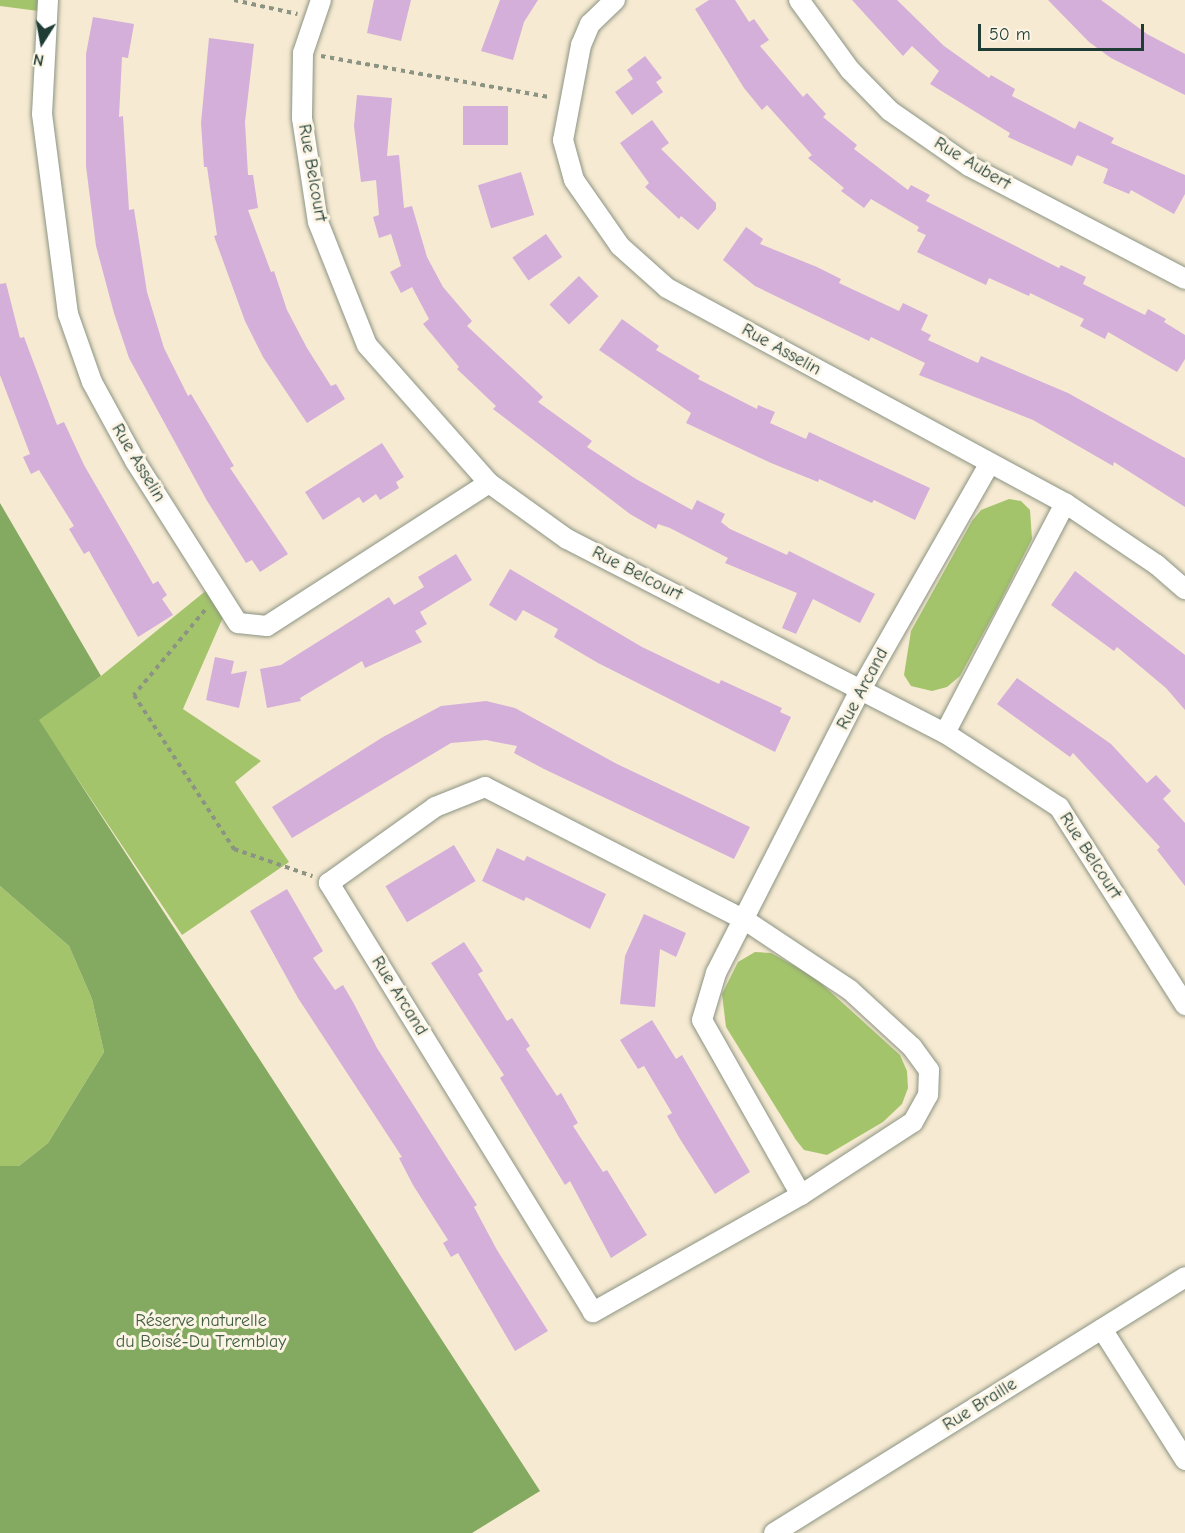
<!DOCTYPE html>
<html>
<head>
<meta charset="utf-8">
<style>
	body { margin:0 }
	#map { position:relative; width:1185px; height:1533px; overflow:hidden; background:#f7ead2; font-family:"Comic Neue",sans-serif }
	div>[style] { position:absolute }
	.green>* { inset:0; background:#a4c46c }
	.forest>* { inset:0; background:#83aa60 }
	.building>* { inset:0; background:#d3afda; transform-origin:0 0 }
	.path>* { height:4px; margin-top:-2px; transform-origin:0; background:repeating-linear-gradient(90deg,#8b9483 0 4.5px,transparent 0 9px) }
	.roads { filter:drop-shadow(0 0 2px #8b9483) drop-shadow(0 0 2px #8b9483) }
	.street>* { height:20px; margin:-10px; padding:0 10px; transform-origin:10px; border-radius:10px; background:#fff }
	span { translate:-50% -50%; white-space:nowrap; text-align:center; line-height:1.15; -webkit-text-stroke:6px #fcf5e5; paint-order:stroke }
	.street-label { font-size:18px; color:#1f3d34 }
	.park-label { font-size:18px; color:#405f42 }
	.north { position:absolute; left:12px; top:12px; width:60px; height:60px; -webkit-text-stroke:4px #fcf5e5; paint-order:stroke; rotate:191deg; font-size:16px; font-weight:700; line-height:24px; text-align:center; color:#1f3d34 }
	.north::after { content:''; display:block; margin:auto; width:21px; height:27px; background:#1f3d34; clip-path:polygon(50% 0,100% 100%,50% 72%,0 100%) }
	.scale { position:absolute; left:978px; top:24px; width:166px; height:27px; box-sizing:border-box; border:3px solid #1f3d34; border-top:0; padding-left:8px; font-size:18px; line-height:21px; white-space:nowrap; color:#1f3d34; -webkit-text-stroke:4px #fcf5e5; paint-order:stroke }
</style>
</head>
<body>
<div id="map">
	<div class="green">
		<div style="clip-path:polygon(0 0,48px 0,46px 12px,0 6px)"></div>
		<div style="clip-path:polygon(1009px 499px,1021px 501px,1030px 510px,1032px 539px,997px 608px,960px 676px,947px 687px,932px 691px,911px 686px,904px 675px,911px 631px,972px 521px,981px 510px)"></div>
		<div style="clip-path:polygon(208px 589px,224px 615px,183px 709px,261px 761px,235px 782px,289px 862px,182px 935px,38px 720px,101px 676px)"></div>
		<div style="clip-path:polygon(0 886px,69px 946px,92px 999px,104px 1052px,48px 1143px,19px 1166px,0 1166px)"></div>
		<div style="clip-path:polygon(755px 952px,771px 953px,813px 976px,900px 1055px,907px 1071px,908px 1088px,902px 1104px,883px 1122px,827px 1155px,804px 1150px,796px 1140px,726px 1027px,722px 994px,738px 962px)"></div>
	</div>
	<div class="forest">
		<div style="clip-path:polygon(0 503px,101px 676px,39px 720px,540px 1491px,472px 1533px,0 1533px,0 1166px,19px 1166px,48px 1143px,104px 1052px,92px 999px,69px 946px,0 886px)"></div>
	</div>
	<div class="building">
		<div style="clip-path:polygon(374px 0,411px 0,401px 41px,367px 33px)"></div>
		<div style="clip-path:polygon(500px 0,538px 0,524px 22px,513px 60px,481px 51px)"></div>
		<div style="clip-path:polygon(709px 0,735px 0,749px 22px,754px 19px,769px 40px,760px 46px,803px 97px,807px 93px,826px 114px,823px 117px,857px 145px,854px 149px,908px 190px,911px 185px,930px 195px,926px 201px,1059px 268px,1061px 265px,1086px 277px,1083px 284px,1145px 315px,1148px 309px,1166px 319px,1164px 322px,1185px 335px,1185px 359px,1177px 372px,1108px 332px,1105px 339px,1080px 326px,1084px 319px,1030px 293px,1029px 296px,989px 278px,986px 285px,917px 252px,926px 235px,917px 231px,919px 227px,871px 199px,864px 208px,841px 191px,844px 188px,808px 158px,812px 155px,767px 105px,762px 110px,744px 88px,695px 9px)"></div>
		<div style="clip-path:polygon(852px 0,897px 0,944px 46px,989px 78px,991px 75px,1015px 89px,1012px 96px,1075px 129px,1079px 121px,1114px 138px,1111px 143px,1185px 175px,1185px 194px,1174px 214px,1131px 190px,1129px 194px,1103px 183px,1108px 169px,1077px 155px,1072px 166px,1008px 137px,1010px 133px,930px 84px,939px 71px,912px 46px,903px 56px)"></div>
		<div style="clip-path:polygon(1048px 0,1101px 0,1147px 34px,1185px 54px,1185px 95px,1111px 58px,1089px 42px)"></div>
		<div style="clip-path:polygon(93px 17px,134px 24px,128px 58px,122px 57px,119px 117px,123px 116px,129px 210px,134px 209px,147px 292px,164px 348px,188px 396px,191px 394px,234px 466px,230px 468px,288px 554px,260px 572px,252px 560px,246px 563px,206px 499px,129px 358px,114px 313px,96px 246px,86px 166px,86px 54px)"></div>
		<div style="clip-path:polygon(209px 38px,254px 44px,245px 122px,248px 175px,253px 175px,258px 208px,248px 210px,271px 272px,274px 271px,287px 310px,307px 348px,331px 386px,336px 384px,345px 399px,307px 423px,263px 357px,245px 321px,214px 236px,217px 235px,207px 167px,204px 167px,201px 123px)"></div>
		<div style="clip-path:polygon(645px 56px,662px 78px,656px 82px,663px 92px,632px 115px,615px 92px,633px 79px,627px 70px)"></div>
		<div style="clip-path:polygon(357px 95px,392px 98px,387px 156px,399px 155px,404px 208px,412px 206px,427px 257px,443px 287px,472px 321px,467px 326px,543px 397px,538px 402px,592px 441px,587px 447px,636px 479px,692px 510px,697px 500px,725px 514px,721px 522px,730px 529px,787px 555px,789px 551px,875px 594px,860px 623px,813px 599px,796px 634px,782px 628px,797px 593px,725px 563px,728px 558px,670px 528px,658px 524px,656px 529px,630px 514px,493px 409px,496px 406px,457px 369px,459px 367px,423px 324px,429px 319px,412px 287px,401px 293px,390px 272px,401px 266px,391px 234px,379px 238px,373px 217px,379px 215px,376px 180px,361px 182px,354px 126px)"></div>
		<div style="left:463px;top:106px;width:45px;height:39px"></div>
		<div style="clip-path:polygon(652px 120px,669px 143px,661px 149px,716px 203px,716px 209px,698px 230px,681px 216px,679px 219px,645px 187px,649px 183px,620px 143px)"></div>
		<div style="left:521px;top:172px;width:45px;height:45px;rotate:73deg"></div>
		<div style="clip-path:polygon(746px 227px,763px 239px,760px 244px,817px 267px,841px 279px,839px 283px,899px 311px,903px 303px,928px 315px,921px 330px,931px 335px,928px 340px,978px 363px,981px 356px,1068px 393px,1185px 458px,1185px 507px,1114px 462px,1113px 466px,1033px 420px,919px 375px,925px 363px,871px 337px,869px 341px,755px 286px,723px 260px)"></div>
		<div style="left:546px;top:234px;width:28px;height:41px;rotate:55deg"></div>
		<div style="left:579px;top:276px;width:28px;height:41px;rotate:46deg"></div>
		<div style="clip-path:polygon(6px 283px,20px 338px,24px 337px,57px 425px,64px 422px,84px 465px,153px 584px,158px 581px,167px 595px,162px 599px,173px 615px,138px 637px,89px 551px,84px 554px,69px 529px,74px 526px,39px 470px,31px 474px,23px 457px,30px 454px,0 375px,0 284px)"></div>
		<div style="clip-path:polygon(622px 319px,659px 346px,656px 350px,700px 376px,698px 379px,757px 409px,758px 405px,775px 412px,770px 423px,806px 439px,809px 432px,930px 488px,915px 520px,874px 500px,872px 503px,819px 479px,818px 482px,771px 463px,686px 423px,691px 413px,599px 350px)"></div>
		<div style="clip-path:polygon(382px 443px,404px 477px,396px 482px,399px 488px,380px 500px,376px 494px,363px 503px,359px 497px,323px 520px,305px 492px)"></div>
		<div style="clip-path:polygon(456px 554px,472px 580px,420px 612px,427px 624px,415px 631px,422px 642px,365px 668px,362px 661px,300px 698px,301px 701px,267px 708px,260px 669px,281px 665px,389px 597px,394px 605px,424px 587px,418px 577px)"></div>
		<div style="clip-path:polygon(510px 569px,642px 647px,719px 684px,721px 680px,782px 708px,780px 712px,791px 717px,775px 752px,598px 663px,554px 637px,558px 629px,523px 610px,516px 621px,489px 605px)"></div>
		<div style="clip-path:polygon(1075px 571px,1185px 655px,1185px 710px,1166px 688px,1117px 647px,1114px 651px,1051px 605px)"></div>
		<div style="clip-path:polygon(215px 657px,234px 661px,231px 674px,247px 671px,239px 708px,206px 700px)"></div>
		<div style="clip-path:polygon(1017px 678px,1111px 744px,1147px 783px,1156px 775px,1171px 791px,1163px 799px,1185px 823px,1185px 886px,1157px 850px,1160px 847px,1073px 753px,1070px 757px,997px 704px)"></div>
		<div style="clip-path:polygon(486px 701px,515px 708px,617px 764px,750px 827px,734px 859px,544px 769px,514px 753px,517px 746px,486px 740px,451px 743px,292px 838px,272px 807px,383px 737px,441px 706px)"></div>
		<div style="left:454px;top:845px;width:42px;height:80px;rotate:59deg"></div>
		<div style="clip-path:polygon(497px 848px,524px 861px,527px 856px,606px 894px,590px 929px,526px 897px,524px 901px,482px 881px)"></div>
		<div style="clip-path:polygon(287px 889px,323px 951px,313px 958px,335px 990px,343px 985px,353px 1002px,377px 1048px,477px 1205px,474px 1207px,497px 1250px,548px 1331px,515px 1351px,458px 1253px,451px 1257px,443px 1243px,448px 1240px,413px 1185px,399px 1158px,402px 1157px,298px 998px,250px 911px)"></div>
		<div style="clip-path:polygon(644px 914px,686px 933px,676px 957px,660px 949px,655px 1007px,620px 1004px,625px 956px)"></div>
		<div style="clip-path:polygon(464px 942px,483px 971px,478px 974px,507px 1021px,512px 1018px,530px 1046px,526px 1049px,557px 1096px,561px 1093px,578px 1123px,573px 1126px,603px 1172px,607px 1170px,647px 1235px,611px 1258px,570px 1181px,565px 1185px,500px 1078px,504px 1075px,431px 963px)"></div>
		<div style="clip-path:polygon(652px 1020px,676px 1059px,682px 1055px,750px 1172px,715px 1194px,680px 1139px,667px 1116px,672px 1113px,644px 1066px,638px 1069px,620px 1040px)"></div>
	</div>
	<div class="path">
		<div style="left:234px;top:0;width:65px;rotate:12.5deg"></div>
		<div style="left:321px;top:56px;width:233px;rotate:10.2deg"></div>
		<div style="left:205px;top:610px;width:111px;rotate:129.9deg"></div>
		<div style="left:134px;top:695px;width:184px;rotate:57deg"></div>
		<div style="left:234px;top:849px;width:83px;rotate:19.1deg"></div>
	</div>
	<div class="roads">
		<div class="street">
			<div style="left:48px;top:0;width:114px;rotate:93deg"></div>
			<div style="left:42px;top:114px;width:202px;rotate:82.6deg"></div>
			<div style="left:68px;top:314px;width:72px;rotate:70.6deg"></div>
			<div style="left:92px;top:382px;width:90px;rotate:61.4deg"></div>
			<div style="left:135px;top:461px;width:192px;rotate:57.6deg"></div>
			<div style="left:238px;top:623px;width:29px;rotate:6deg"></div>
			<div style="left:267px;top:626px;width:264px;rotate:-32.8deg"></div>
			<div style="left:321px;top:0;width:56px;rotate:108.8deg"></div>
			<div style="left:303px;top:53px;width:65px;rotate:90.9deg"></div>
			<div style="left:302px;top:118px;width:105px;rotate:81.3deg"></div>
			<div style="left:318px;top:222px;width:132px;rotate:68.3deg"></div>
			<div style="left:367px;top:345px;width:184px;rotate:48.5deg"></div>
			<div style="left:489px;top:483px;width:96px;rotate:35.7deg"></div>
			<div style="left:567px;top:539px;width:425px;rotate:27.2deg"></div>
			<div style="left:945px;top:733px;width:136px;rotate:33deg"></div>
			<div style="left:1059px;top:807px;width:235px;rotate:57.5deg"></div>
			<div style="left:615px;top:0;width:35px;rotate:136deg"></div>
			<div style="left:590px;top:24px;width:23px;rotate:113deg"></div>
			<div style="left:581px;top:45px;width:97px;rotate:100.7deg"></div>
			<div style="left:563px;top:140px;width:41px;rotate:74.6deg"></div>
			<div style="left:574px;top:180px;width:80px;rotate:55.1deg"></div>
			<div style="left:620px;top:246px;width:63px;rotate:41.8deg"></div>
			<div style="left:667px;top:288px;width:452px;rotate:28.4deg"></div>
			<div style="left:1065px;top:503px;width:111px;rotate:34deg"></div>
			<div style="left:1157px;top:565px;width:37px;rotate:41deg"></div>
			<div style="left:799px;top:0;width:87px;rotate:53.9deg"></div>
			<div style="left:850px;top:70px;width:57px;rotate:45.7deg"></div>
			<div style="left:890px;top:111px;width:96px;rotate:34.8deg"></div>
			<div style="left:969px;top:166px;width:244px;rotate:27.6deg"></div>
			<div style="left:945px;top:733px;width:259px;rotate:-62.4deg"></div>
			<div style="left:485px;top:787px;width:292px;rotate:27.1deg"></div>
			<div style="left:745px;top:920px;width:126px;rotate:33.7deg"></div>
			<div style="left:850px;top:990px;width:84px;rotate:42.6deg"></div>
			<div style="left:912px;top:1047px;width:29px;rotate:54deg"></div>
			<div style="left:929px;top:1070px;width:25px;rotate:92deg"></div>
			<div style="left:928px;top:1095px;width:31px;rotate:119deg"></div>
			<div style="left:913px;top:1122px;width:134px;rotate:146.9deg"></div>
			<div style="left:801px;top:1195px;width:239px;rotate:150.6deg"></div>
			<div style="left:593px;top:1312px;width:504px;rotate:-121.61deg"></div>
			<div style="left:329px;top:883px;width:130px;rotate:-35.6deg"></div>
			<div style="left:435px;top:807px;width:54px;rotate:-21.8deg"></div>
			<div style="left:801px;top:1195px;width:201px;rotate:-119.5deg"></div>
			<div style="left:702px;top:1020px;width:49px;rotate:-73.4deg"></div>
			<div style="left:716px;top:973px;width:319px;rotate:-63deg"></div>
			<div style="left:861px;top:689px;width:260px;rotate:-60.3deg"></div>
			<div style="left:1102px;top:1329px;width:155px;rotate:57.6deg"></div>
			<div style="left:774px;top:1533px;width:484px;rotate:-31.9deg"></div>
		</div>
	</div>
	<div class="street-label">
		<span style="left:972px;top:164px;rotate:31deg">Rue Aubert</span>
		<span style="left:312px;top:173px;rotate:80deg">Rue Belcourt</span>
		<span style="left:781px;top:350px;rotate:29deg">Rue Asselin</span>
		<span style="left:138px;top:463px;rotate:59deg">Rue Asselin</span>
		<span style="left:637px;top:574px;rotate:27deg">Rue Belcourt</span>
		<span style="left:863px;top:689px;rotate:-62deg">Rue Arcand</span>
		<span style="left:1090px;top:856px;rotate:57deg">Rue Belcourt</span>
		<span style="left:399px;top:996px;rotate:58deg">Rue Arcand</span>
		<span style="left:980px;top:1405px;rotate:-32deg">Rue Braille</span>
	</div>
	<div class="park-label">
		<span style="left:201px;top:1332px">Réserve naturelle<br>du Boisé-Du Tremblay</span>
	</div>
	<div class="north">N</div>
	<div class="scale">50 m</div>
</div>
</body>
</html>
